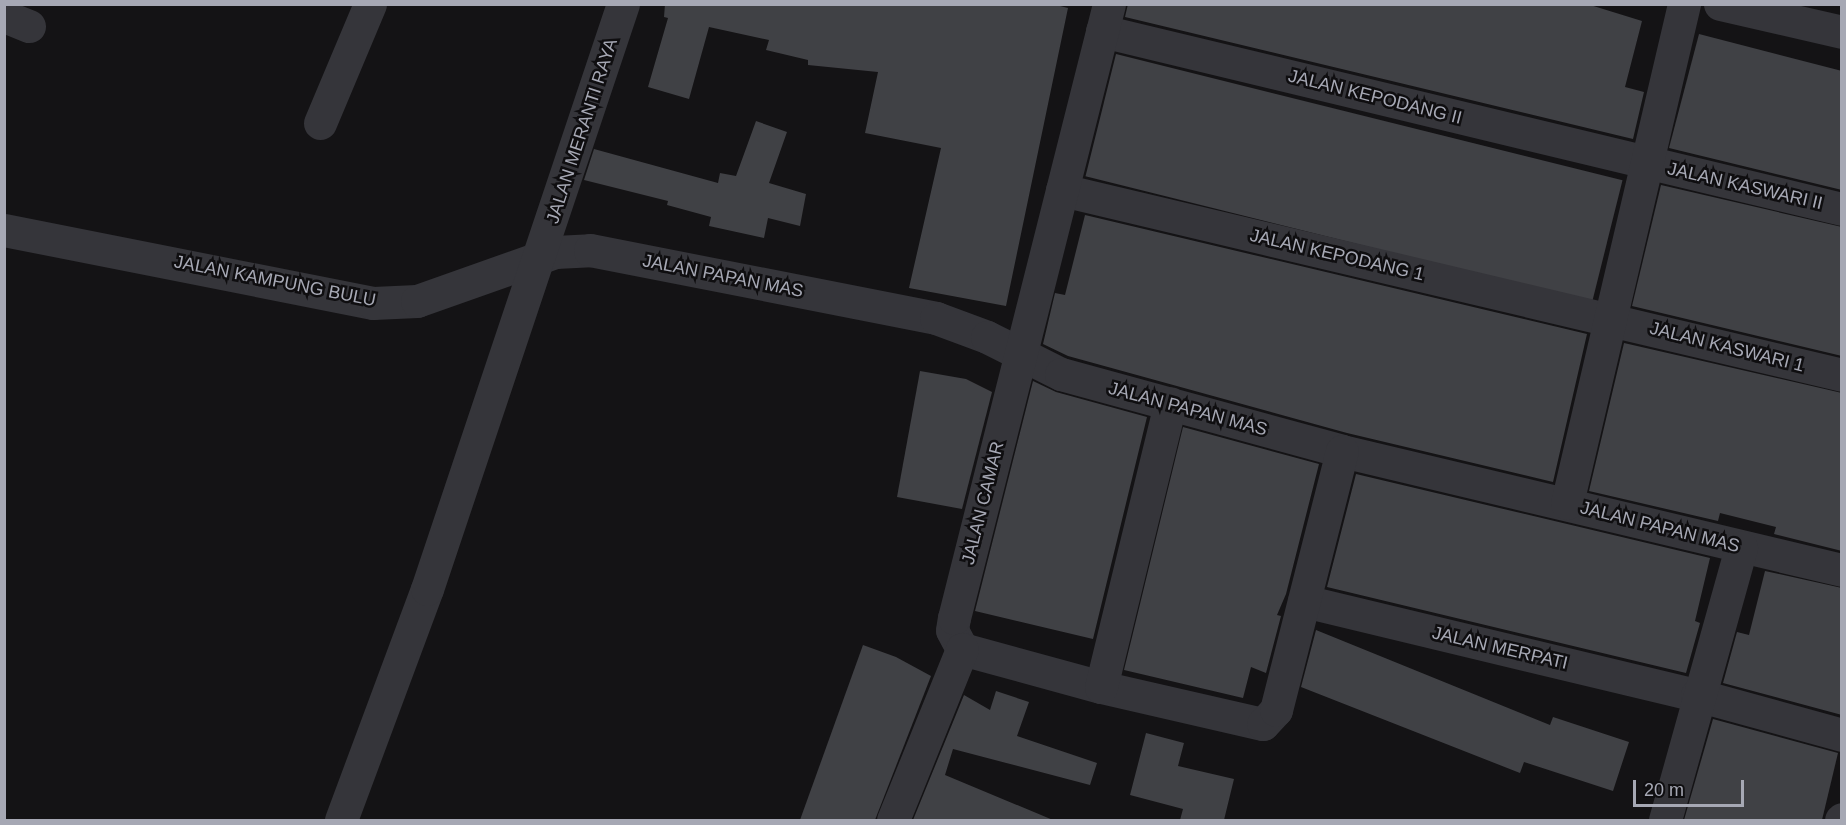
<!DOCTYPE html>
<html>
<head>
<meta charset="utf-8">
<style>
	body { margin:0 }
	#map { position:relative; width:1846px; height:825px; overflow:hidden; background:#141315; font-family:Arial,sans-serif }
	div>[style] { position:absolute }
	.building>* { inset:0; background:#404145; transform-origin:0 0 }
	.minor>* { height:33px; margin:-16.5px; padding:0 16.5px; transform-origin:16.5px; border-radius:16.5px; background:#35353a }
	span { translate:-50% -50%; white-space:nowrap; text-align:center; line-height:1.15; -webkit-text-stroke:5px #0f0e10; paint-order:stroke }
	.street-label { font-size:18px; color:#a6a8b4 }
	.frame { position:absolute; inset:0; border:6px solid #a6a8b4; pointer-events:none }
	.scale { position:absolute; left:1633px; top:780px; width:111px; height:27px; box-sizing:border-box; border:3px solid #a6a8b4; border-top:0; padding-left:8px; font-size:18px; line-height:21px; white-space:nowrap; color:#a6a8b4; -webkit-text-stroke:4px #0f0e10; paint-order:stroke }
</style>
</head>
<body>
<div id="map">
	<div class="building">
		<div style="clip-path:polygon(665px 4px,1052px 4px,1068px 8px,1006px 306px,909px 288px,941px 148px,865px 133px,878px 72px,808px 65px,808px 60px,766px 50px,769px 40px,709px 27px,689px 99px,648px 87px,668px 18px,664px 17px)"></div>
		<div style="clip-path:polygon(1128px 4px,1587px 4px,1642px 21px,1625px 87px,1644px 92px,1633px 139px,1125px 17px)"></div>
		<div style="clip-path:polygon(1699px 34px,1842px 71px,1842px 190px,1669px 148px)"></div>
		<div style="left:1116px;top:54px;width:522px;height:126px;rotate:14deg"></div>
		<div style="clip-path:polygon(756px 121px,787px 132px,769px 183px,806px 194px,800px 226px,768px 218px,764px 238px,709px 226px,711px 217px,667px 205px,668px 201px,584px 180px,594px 149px,718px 183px,720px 173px,736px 176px)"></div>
		<div style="clip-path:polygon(1661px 185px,1842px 227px,1842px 356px,1632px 306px)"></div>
		<div style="clip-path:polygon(1085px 215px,1587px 334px,1553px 482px,1347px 433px,1068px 356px,1043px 344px,1055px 293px,1065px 295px)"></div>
		<div style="clip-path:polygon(1624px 343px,1842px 393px,1842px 551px,1774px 534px,1776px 527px,1720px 513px,1718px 521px,1589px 491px)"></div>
		<div style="clip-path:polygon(920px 371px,966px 379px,992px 392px,962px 509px,897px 497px)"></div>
		<div style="clip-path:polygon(1033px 381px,1056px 392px,1147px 417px,1093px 639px,975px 611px)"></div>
		<div style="clip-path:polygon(1183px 427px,1319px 464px,1286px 594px,1277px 615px,1281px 616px,1266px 673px,1251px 667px,1243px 698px,1124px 670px)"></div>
		<div style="clip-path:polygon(1356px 474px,1710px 558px,1695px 621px,1700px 623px,1686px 673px,1327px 587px)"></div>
		<div style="clip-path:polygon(1765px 571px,1842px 588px,1842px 715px,1723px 683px,1737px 632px,1749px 635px)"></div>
		<div style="clip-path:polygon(1316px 630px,1550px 725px,1553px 717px,1629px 742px,1613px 791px,1524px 762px,1520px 773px,1301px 687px)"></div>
		<div style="clip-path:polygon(863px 645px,896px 657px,931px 676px,875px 820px,800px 820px)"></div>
		<div style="clip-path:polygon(996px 691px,1029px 702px,1017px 736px,1097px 763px,1090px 785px,953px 749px,945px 775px,1053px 820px,913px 820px,964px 695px,990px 710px)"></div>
		<div style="clip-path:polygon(1713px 719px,1838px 753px,1822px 820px,1684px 820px)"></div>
		<div style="clip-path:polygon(1146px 733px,1184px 743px,1178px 766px,1234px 779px,1224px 820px,1180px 820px,1183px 809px,1130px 795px)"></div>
	</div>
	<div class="minor">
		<div style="left:1720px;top:4px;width:125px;rotate:12.9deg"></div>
		<div style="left:4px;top:16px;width:27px;rotate:22deg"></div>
		<div style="left:1102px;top:31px;width:761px;rotate:13.53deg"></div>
		<div style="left:320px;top:123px;width:129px;rotate:-67.2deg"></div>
		<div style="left:1062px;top:190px;width:802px;rotate:13.34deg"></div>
		<div style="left:4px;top:230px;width:376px;rotate:11.2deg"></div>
		<div style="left:373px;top:303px;width:44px;rotate:-2.6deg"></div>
		<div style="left:417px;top:301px;width:146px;rotate:-19.5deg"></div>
		<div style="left:555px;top:252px;width:35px;rotate:-3deg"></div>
		<div style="left:590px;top:250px;width:353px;rotate:11.1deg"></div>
		<div style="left:936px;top:318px;width:54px;rotate:20.4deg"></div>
		<div style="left:987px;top:337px;width:83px;rotate:26.6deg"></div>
		<div style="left:1061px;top:374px;width:291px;rotate:15.3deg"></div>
		<div style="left:1342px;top:451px;width:514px;rotate:13.39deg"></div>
		<div style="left:1567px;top:503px;width:513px;rotate:-76.8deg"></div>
		<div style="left:1304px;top:601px;width:404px;rotate:13.5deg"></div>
		<div style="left:1697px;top:695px;width:150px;rotate:15.4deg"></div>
		<div style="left:962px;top:649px;width:21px;rotate:-118deg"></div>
		<div style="left:952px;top:630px;width:12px;rotate:-81deg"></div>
		<div style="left:954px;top:618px;width:633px;rotate:-75.83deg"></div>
		<div style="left:962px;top:649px;width:144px;rotate:15.3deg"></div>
		<div style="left:1101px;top:687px;width:166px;rotate:12.9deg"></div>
		<div style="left:1263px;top:724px;width:19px;rotate:-47deg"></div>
		<div style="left:1276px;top:710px;width:267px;rotate:-75.7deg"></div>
		<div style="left:1101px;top:687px;width:292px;rotate:-76.3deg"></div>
		<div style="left:341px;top:820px;width:246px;rotate:-69.6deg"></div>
		<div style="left:427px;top:589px;width:617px;rotate:-71.48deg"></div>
		<div style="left:893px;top:820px;width:184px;rotate:-68deg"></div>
		<div style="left:1665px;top:820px;width:283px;rotate:-74.4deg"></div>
		<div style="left:1841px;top:820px;width:1px;rotate:-45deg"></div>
	</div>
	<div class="street-label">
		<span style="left:1375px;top:97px;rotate:14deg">JALAN KEPODANG II</span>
		<span style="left:582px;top:131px;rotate:-72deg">JALAN MERANTI RAYA</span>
		<span style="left:1745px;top:186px;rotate:13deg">JALAN KASWARI II</span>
		<span style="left:1337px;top:255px;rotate:13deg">JALAN KEPODANG 1</span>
		<span style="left:723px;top:276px;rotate:11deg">JALAN PAPAN MAS</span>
		<span style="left:275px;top:281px;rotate:11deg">JALAN KAMPUNG BULU</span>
		<span style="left:1727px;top:347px;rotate:14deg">JALAN KASWARI 1</span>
		<span style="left:1188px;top:409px;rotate:15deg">JALAN PAPAN MAS</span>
		<span style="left:983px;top:503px;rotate:-76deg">JALAN CAMAR</span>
		<span style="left:1660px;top:527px;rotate:14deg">JALAN PAPAN MAS</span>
		<span style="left:1500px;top:648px;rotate:13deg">JALAN MERPATI</span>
	</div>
	<div class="frame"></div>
	<div class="scale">20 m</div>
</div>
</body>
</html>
